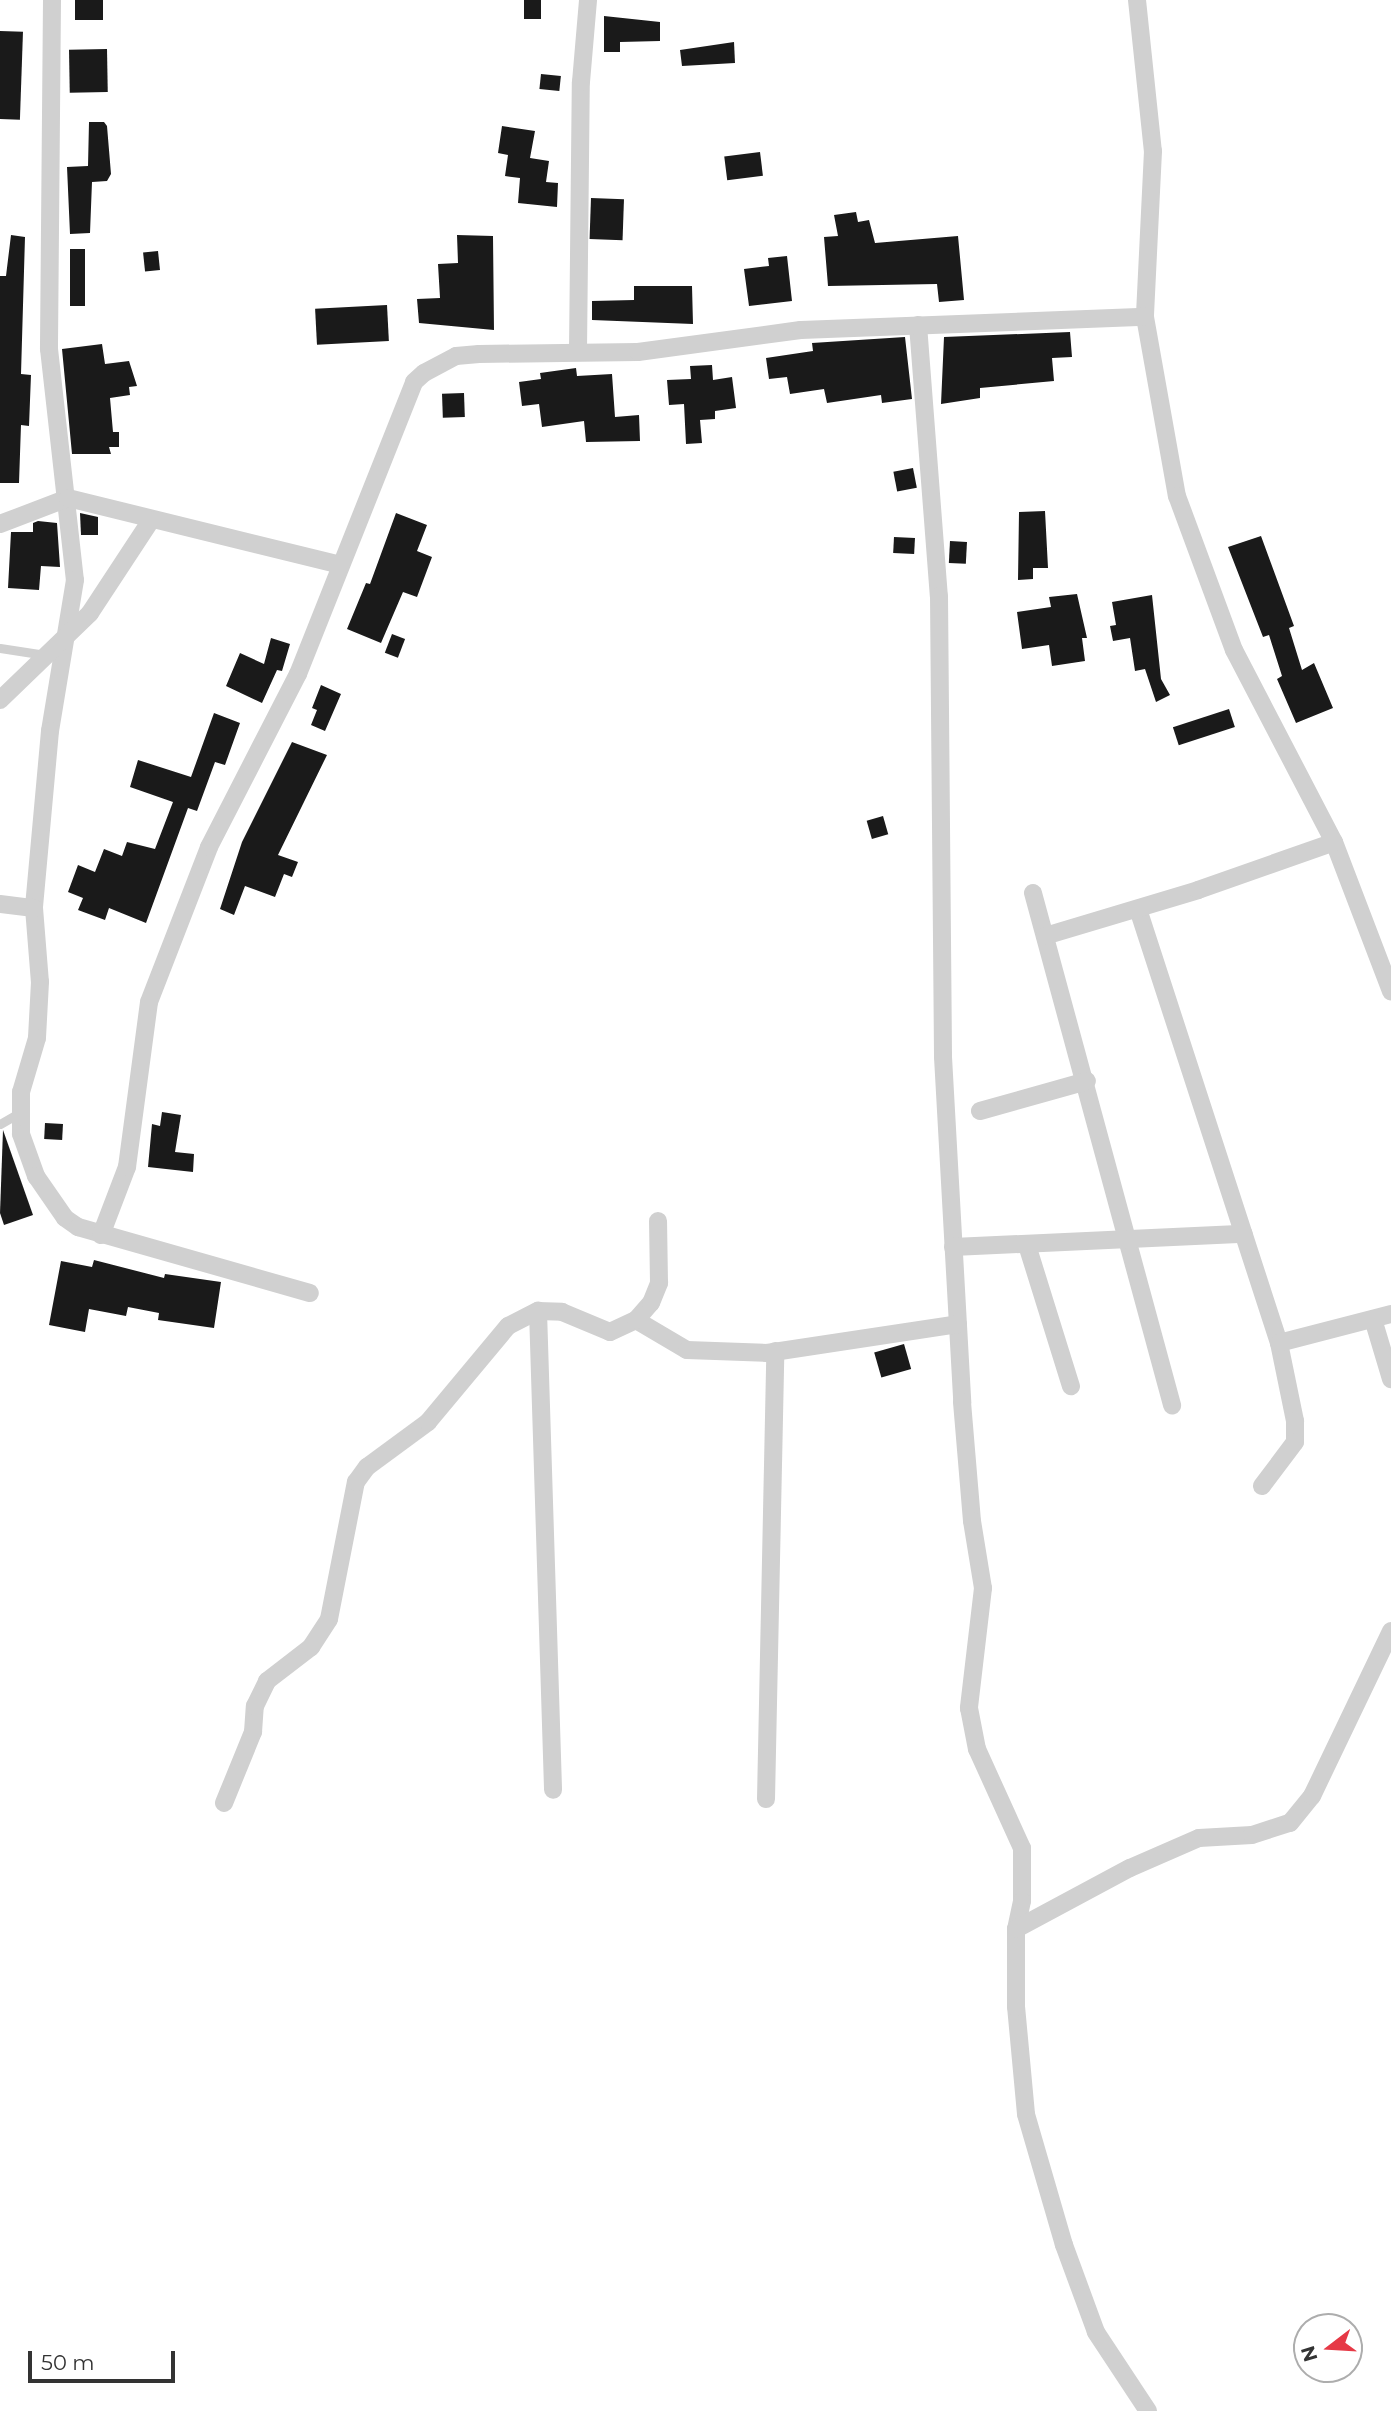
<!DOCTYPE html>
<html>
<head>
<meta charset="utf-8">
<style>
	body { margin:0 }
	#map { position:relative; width:1391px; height:2411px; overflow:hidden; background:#fff; font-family:Montserrat,sans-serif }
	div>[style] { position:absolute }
	.building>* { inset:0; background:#1a1a1a; transform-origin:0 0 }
	.service>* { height:9px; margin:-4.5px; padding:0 4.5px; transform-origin:4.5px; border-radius:4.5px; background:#d0d0d0 }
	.minor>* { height:18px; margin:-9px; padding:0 9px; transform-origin:9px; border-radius:9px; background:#d0d0d0 }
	span { translate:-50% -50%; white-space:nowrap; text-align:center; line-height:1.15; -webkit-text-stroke:7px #fff; paint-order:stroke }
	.north { position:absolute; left:1293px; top:2313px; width:70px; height:70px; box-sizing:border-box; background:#fff; border:2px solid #adadad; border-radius:50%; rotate:253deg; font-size:19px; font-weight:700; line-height:28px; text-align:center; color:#333 }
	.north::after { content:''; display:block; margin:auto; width:24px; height:32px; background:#e63946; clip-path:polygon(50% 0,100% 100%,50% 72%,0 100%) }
	.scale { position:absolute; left:28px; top:2351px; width:147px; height:32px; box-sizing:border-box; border:4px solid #333; border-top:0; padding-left:9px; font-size:21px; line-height:24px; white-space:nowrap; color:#333; -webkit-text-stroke:5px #fff; paint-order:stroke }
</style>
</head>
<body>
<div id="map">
	<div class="building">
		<div style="left:75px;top:0;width:28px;height:20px"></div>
		<div style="left:524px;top:0;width:17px;height:19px"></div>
		<div style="clip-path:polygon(604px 16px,660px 22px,660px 41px,620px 42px,620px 52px,604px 52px)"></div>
		<div style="left:0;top:31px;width:23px;height:88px;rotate:2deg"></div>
		<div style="clip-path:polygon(734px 42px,735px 63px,682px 66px,680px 50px)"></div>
		<div style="left:107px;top:49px;width:43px;height:38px;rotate:89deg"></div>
		<div style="left:541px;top:74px;width:20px;height:15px;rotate:6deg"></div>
		<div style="clip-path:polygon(89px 122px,104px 122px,107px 126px,111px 174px,107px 181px,92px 182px,90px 233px,70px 234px,67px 167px,88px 166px)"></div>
		<div style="clip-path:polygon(502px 126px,535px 131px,530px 158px,549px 161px,546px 182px,558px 183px,557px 207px,518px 203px,520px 178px,505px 176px,508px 155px,498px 153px)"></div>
		<div style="left:760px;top:152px;width:24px;height:36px;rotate:83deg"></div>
		<div style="left:591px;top:198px;width:33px;height:41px;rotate:2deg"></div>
		<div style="clip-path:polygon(856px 212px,858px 222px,869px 220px,875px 243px,958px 236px,964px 300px,939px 302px,937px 284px,828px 286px,824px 237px,838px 236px,834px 215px)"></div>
		<div style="clip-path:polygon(11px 235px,25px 237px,21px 374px,31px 375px,29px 426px,21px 425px,19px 483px,0 483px,0 276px,6px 276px)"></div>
		<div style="clip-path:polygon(457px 235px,493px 236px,494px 330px,419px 323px,417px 299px,440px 298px,438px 264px,458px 263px)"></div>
		<div style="left:70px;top:249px;width:15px;height:57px"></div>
		<div style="left:158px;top:251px;width:19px;height:15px;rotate:84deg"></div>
		<div style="clip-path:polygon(787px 256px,792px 301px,749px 306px,744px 269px,769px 266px,768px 258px)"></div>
		<div style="clip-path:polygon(634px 286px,692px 286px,693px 324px,592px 320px,592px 301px,634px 300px)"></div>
		<div style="left:387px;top:305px;width:36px;height:72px;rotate:87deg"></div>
		<div style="clip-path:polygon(1070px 332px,1072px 357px,1052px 358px,1054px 381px,980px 388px,980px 398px,941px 404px,944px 337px)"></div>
		<div style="clip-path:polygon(905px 337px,912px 399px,882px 403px,881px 395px,827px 403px,824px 389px,790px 394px,787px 377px,769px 379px,766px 358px,813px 351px,812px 343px)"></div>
		<div style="clip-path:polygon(102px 344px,105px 364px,129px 361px,137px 386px,129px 387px,130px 395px,110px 398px,113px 432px,119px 432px,119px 447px,109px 447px,111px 454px,72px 454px,62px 349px)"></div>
		<div style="clip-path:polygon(712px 365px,713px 380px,732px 377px,736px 408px,715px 411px,715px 419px,700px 420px,702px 443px,686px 444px,684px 404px,669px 405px,667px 380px,691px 379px,690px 366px)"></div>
		<div style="clip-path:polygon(576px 368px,577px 376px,612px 374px,615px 417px,639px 415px,640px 441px,586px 442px,584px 421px,542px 427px,539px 404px,522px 406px,519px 382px,541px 379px,540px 373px)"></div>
		<div style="left:464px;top:393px;width:24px;height:22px;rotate:88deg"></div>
		<div style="left:913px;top:468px;width:20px;height:20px;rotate:79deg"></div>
		<div style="clip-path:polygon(1045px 511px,1048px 568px,1033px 568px,1033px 579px,1018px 580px,1019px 512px)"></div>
		<div style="clip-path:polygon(80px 513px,98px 517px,98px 535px,81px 535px)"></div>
		<div style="clip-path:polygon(396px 513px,427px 525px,417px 551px,432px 557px,417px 597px,403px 592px,381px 643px,347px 629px,366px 583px,370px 584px)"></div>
		<div style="clip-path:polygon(38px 521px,57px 523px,60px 567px,41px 566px,39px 590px,8px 588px,11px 532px,33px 532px,33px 523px)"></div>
		<div style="clip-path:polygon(1261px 536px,1294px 626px,1289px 628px,1302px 670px,1314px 663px,1333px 708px,1296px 723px,1277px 679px,1282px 676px,1269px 635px,1263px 637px,1228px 547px)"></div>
		<div style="left:894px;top:537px;width:21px;height:16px;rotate:3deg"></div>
		<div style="left:950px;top:541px;width:17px;height:22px;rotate:3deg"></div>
		<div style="clip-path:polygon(1077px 594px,1087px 638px,1082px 638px,1085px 661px,1052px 666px,1049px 645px,1022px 649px,1017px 612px,1051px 607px,1049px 597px)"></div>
		<div style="clip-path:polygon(1152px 595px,1161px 679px,1170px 695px,1156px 702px,1145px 669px,1135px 671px,1130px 638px,1113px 641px,1110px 626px,1116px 625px,1112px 602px)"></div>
		<div style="left:392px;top:634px;width:14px;height:20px;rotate:21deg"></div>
		<div style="clip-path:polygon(271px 638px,290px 644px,282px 671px,277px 670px,262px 703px,226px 686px,240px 653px,264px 664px)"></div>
		<div style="clip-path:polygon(321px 685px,341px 694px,325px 731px,311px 725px,317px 710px,312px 708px)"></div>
		<div style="left:1229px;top:709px;width:19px;height:59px;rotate:72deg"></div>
		<div style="clip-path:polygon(214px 713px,240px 723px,225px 765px,215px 762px,197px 811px,188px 808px,146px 923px,109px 908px,105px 920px,78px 910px,83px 898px,68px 892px,78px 865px,95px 872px,104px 849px,122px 856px,127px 842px,155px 849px,173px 802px,130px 787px,138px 760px,191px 777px)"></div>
		<div style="clip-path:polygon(292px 742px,327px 755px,278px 855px,298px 862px,292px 877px,284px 874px,275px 897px,245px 886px,234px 915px,220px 909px,242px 842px)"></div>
		<div style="left:883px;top:816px;width:19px;height:17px;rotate:74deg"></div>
		<div style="clip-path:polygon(162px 1112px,181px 1115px,175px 1152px,194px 1154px,193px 1172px,148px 1167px,152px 1124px,160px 1126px)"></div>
		<div style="left:45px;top:1123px;width:18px;height:16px;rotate:3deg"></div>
		<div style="clip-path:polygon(3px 1130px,33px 1215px,4px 1225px,0 1213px)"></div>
		<div style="clip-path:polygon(94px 1260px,164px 1278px,165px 1274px,221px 1282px,214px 1328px,158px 1320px,159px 1313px,128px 1307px,126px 1316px,89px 1309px,85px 1332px,49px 1325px,61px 1261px,92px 1267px)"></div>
		<div style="left:904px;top:1344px;width:26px;height:31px;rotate:74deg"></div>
	</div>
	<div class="service">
		<div style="left:0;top:648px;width:46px;rotate:8.8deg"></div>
		<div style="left:0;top:1124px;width:22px;rotate:-30deg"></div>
	</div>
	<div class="minor">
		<div style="left:52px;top:0;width:349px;rotate:90.5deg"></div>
		<div style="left:49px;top:349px;width:232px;rotate:83.6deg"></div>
		<div style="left:75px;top:580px;width:153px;rotate:99.4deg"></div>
		<div style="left:50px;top:731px;width:178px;rotate:95.2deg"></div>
		<div style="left:34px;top:908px;width:74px;rotate:85.4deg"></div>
		<div style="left:40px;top:982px;width:56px;rotate:93.1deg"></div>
		<div style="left:37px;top:1038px;width:56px;rotate:106.5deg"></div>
		<div style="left:21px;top:1092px;width:42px;rotate:90deg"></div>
		<div style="left:21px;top:1134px;width:45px;rotate:70.3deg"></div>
		<div style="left:36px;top:1176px;width:51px;rotate:55.4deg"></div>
		<div style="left:65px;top:1218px;width:16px;rotate:35deg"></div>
		<div style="left:78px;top:1227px;width:241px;rotate:15.9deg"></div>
		<div style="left:1137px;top:0;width:152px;rotate:84deg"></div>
		<div style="left:1153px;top:151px;width:166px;rotate:92.8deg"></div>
		<div style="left:1145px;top:317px;width:182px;rotate:79.9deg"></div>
		<div style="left:1177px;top:496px;width:164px;rotate:69.7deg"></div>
		<div style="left:1234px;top:650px;width:216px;rotate:62.5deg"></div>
		<div style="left:1334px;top:842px;width:160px;rotate:69.1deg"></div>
		<div style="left:918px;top:325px;width:272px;rotate:85.6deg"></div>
		<div style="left:939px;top:596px;width:461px;rotate:89.5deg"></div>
		<div style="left:943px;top:1057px;width:346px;rotate:86.8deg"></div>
		<div style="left:962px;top:1402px;width:119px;rotate:85.2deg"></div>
		<div style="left:972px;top:1521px;width:68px;rotate:80.7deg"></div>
		<div style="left:983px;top:1588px;width:121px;rotate:96.7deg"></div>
		<div style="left:969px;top:1708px;width:42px;rotate:79deg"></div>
		<div style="left:977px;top:1749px;width:109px;rotate:65.6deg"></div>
		<div style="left:1022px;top:1848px;width:53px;rotate:90deg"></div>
		<div style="left:1022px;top:1901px;width:29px;rotate:102deg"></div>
		<div style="left:578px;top:351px;width:269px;rotate:-89.4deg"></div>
		<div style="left:581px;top:82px;width:82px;rotate:-85.1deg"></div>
		<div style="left:0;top:524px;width:73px;rotate:-20.9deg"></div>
		<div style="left:68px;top:498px;width:281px;rotate:13.8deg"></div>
		<div style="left:0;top:700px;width:125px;rotate:-44deg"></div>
		<div style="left:90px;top:613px;width:111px;rotate:-56.7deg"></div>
		<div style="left:1033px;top:893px;width:531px;rotate:74.81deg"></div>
		<div style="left:0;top:904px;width:34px;rotate:7deg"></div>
		<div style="left:1138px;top:909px;width:456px;rotate:72deg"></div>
		<div style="left:1279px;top:1343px;width:80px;rotate:78.4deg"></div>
		<div style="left:1295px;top:1421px;width:21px;rotate:90deg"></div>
		<div style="left:1295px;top:1442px;width:55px;rotate:126.9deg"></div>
		<div style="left:1045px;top:936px;width:160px;rotate:-16.7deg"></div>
		<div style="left:1198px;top:890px;width:144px;rotate:-19.4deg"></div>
		<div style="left:980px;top:1111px;width:111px;rotate:-15.7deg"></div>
		<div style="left:101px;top:1235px;width:73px;rotate:-69.1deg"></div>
		<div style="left:127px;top:1167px;width:166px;rotate:-82.4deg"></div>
		<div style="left:149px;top:1002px;width:166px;rotate:-68.8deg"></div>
		<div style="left:209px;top:847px;width:195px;rotate:-62.8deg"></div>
		<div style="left:298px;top:674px;width:314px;rotate:-68.3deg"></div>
		<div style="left:414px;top:382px;width:13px;rotate:-42deg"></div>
		<div style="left:424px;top:373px;width:36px;rotate:-28deg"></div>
		<div style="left:456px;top:356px;width:23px;rotate:-5deg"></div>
		<div style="left:479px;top:354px;width:159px;rotate:-0.7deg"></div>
		<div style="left:638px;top:352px;width:164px;rotate:-7.7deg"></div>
		<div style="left:801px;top:330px;width:344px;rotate:-2.2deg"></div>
		<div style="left:1027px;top:1245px;width:148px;rotate:72.7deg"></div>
		<div style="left:953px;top:1247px;width:291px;rotate:-2.6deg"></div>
		<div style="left:538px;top:1311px;width:479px;rotate:88.2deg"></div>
		<div style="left:1373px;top:1319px;width:63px;rotate:73.3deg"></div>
		<div style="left:636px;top:1320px;width:59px;rotate:30.5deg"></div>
		<div style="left:687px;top:1350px;width:80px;rotate:2.1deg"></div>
		<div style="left:767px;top:1353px;width:193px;rotate:-8.6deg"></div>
		<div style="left:1279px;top:1343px;width:116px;rotate:-14.5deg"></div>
		<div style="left:766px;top:1799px;width:448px;rotate:-88.8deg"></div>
		<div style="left:224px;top:1803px;width:77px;rotate:-67.8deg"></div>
		<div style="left:253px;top:1732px;width:26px;rotate:-86deg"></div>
		<div style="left:255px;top:1706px;width:28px;rotate:-64deg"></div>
		<div style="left:267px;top:1681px;width:56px;rotate:-37.7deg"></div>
		<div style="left:311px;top:1647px;width:33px;rotate:-57deg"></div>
		<div style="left:329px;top:1619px;width:140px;rotate:-78.9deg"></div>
		<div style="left:356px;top:1482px;width:19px;rotate:-54deg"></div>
		<div style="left:367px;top:1467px;width:76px;rotate:-36.4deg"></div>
		<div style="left:428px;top:1422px;width:125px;rotate:-50.2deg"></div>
		<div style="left:508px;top:1326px;width:34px;rotate:-27deg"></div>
		<div style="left:538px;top:1311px;width:24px;rotate:2deg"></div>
		<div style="left:562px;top:1312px;width:52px;rotate:22.6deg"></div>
		<div style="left:610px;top:1332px;width:29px;rotate:-25deg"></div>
		<div style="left:636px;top:1320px;width:23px;rotate:-49deg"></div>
		<div style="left:651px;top:1303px;width:22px;rotate:-68deg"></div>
		<div style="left:659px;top:1283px;width:62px;rotate:-90.9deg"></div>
		<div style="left:1148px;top:2411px;width:95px;rotate:-123.4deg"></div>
		<div style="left:1096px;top:2332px;width:93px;rotate:-110.2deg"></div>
		<div style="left:1064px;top:2245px;width:136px;rotate:-106.2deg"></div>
		<div style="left:1026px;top:2114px;width:107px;rotate:-95.3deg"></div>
		<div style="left:1016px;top:2007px;width:78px;rotate:-90deg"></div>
		<div style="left:1016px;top:1929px;width:129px;rotate:-28.2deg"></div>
		<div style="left:1130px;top:1868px;width:75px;rotate:-23.5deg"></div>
		<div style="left:1199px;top:1838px;width:53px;rotate:-3.2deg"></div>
		<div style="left:1252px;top:1835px;width:40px;rotate:-18deg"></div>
		<div style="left:1290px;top:1823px;width:35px;rotate:-51deg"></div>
		<div style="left:1312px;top:1796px;width:183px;rotate:-64.4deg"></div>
	</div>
	<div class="north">N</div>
	<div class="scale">50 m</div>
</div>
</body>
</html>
